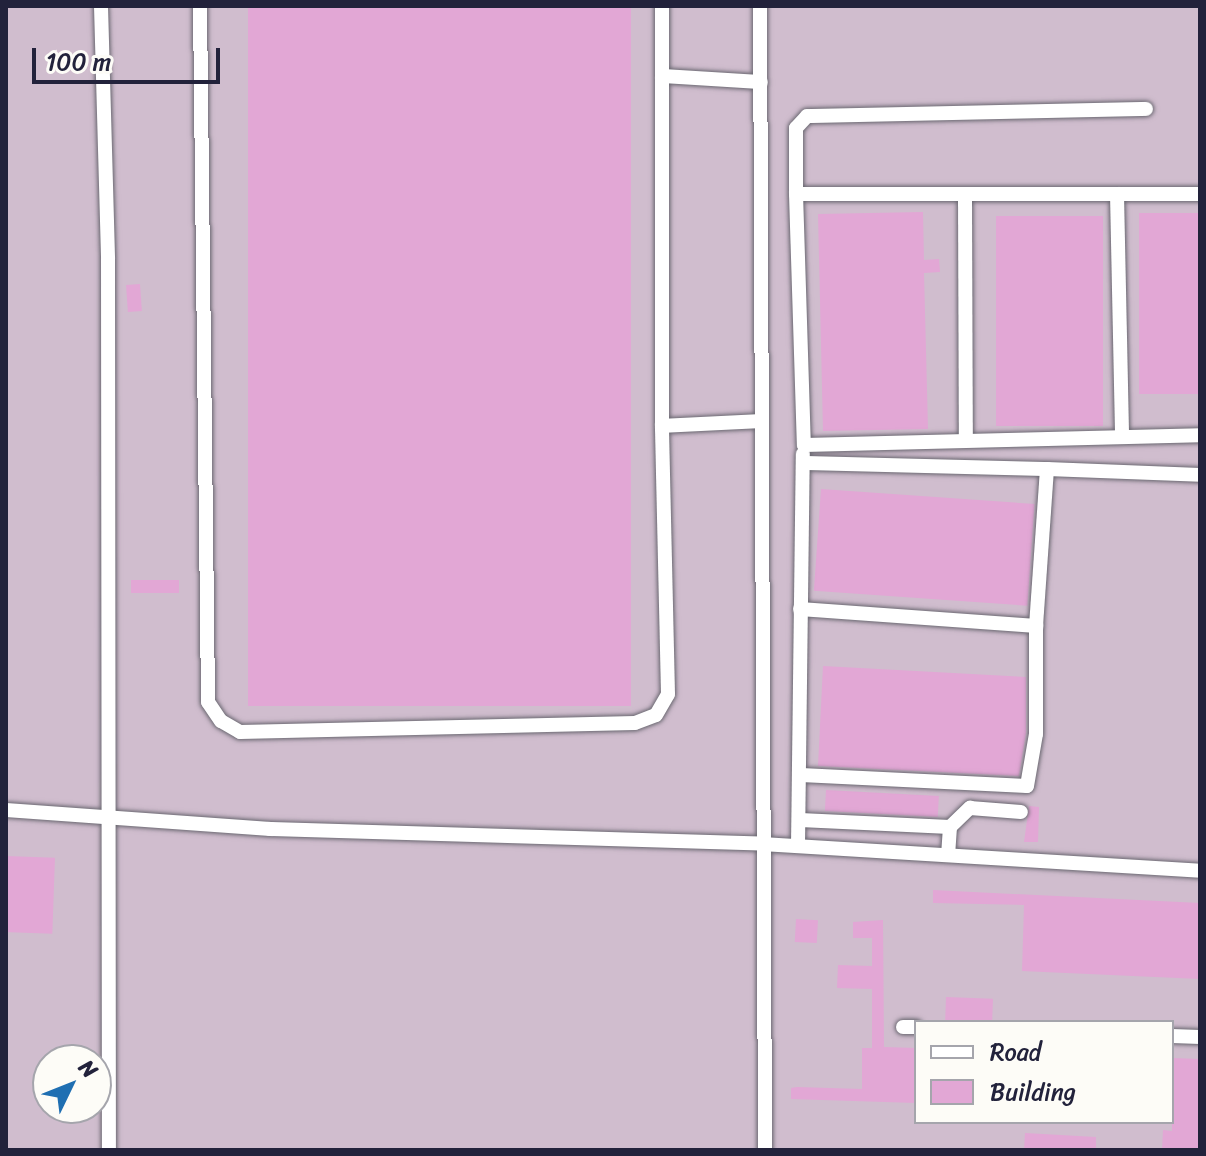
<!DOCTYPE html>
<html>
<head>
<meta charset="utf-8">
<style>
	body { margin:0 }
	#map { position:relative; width:1206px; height:1156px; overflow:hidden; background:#f0ebd4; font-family:Sriracha,sans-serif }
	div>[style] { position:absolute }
	.industrial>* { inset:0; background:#d0bdce }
	.building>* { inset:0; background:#e2a7d5; transform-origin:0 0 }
	.roads { filter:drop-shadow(0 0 2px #6a6871) drop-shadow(0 0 2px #6a6871) }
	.minor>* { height:14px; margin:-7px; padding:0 7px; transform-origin:7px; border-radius:7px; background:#fff }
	span { translate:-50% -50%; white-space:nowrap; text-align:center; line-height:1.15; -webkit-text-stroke:7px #fdfcf7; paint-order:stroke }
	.frame { position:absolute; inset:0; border:8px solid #22223b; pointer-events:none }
	.legend { position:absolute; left:914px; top:1020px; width:260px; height:104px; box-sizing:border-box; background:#fdfcf7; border:2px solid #a5a5ac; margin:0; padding:10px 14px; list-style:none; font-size:24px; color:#22223b }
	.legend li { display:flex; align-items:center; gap:16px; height:40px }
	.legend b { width:40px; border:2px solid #a5a5ac }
	.north { position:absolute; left:32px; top:1044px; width:80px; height:80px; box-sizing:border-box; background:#fdfcf7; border:2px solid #a5a5ac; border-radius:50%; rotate:47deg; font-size:22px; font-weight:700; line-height:32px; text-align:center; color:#22223b }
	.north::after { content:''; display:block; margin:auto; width:28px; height:36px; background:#1f6fb2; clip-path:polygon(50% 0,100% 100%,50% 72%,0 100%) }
	.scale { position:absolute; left:32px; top:48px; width:188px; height:36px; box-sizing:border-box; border:4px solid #22223b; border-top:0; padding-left:10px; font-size:24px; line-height:28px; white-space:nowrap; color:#22223b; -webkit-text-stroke:6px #fdfcf7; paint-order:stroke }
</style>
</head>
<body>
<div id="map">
	<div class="industrial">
		<div style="clip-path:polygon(evenodd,6px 6px,1200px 6px,1200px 1150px,6px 1150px,6px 6px,916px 1022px,1172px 1022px,1172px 1122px,916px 1122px,916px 1022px,6px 6px,48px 1060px,96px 1060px,96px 1108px,48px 1108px,48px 1060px)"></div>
	</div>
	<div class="building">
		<div style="left:248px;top:6px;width:383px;height:700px"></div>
		<div style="clip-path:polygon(923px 212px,924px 260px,939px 259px,940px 272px,924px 273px,928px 429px,823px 431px,818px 214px)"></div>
		<div style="left:1139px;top:213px;width:61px;height:181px"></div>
		<div style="left:996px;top:216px;width:107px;height:210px"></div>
		<div style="left:140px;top:284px;width:27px;height:14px;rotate:86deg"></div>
		<div style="left:821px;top:489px;width:214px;height:102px;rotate:4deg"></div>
		<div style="left:179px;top:580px;width:13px;height:48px;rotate:90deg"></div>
		<div style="clip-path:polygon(823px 666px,1026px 677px,1026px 733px,1019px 776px,818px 766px)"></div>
		<div style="left:826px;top:790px;width:113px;height:21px;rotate:3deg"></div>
		<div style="clip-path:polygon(1029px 806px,1039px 807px,1038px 842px,1024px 842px)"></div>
		<div style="left:6px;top:856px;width:49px;height:76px;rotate:2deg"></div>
		<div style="clip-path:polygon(933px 890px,1200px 903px,1200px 979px,1022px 971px,1024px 905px,933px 903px)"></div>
		<div style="left:796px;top:919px;width:22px;height:23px;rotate:3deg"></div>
		<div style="clip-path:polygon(883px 920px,884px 1047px,916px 1048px,916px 1103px,791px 1099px,791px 1088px,797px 1087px,862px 1089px,862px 1048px,872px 1048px,872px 989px,837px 988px,838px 965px,872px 966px,872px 938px,853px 938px,853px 922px)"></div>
		<div style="left:946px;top:997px;width:47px;height:25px;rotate:2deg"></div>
		<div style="clip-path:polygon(1172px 1058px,1200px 1059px,1200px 1150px,1162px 1150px,1163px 1130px,1172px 1131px)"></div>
		<div style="clip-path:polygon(1025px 1133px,1096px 1137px,1096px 1150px,1024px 1150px)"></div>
	</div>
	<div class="roads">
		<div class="minor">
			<div style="left:101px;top:6px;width:253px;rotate:88.4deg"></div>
			<div style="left:108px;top:259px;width:891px;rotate:89.94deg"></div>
			<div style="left:200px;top:6px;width:696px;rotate:89.34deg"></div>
			<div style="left:208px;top:702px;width:23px;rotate:56deg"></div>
			<div style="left:221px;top:721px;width:22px;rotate:30deg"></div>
			<div style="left:240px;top:732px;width:395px;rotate:-1.3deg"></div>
			<div style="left:635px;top:723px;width:22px;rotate:-21deg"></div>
			<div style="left:656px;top:715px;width:24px;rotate:-60deg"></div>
			<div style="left:668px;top:694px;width:268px;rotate:-91.3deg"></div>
			<div style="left:662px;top:426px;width:98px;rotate:-2.9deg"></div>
			<div style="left:662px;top:6px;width:420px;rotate:90deg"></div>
			<div style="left:760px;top:6px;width:1144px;rotate:89.75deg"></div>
			<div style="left:662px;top:76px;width:99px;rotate:3.5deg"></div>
			<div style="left:796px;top:194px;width:66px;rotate:-90deg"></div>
			<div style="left:796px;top:128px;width:16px;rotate:-47deg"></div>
			<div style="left:807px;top:116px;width:339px;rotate:-1.2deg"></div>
			<div style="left:1117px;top:194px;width:241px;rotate:88.8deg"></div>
			<div style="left:1200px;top:194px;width:404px;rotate:180deg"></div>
			<div style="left:796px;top:194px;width:251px;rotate:88.2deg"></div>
			<div style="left:804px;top:445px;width:396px;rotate:-1.4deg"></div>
			<div style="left:965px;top:197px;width:241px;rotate:89.8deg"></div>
			<div style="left:1047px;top:469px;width:153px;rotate:2.2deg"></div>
			<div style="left:800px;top:609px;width:237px;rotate:4.1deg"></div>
			<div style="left:1036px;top:626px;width:157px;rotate:-86deg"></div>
			<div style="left:1047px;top:469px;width:244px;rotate:-178.6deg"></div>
			<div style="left:801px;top:775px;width:226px;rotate:2.8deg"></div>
			<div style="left:1027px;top:786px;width:53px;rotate:-80.2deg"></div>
			<div style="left:1036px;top:734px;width:108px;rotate:-90deg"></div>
			<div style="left:6px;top:810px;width:265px;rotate:4.1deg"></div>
			<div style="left:270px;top:829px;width:492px;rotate:1.7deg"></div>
			<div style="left:762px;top:844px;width:439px;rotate:3.5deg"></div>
			<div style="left:800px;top:820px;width:150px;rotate:2.7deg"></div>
			<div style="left:950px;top:827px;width:27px;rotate:94deg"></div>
			<div style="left:950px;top:827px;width:28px;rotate:-44deg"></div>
			<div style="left:970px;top:808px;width:51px;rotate:4.5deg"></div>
			<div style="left:798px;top:846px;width:392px;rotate:-89.3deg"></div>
			<div style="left:903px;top:1027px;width:13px"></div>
			<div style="left:1172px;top:1036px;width:28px;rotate:2deg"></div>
		</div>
	</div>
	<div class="frame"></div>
	<ul class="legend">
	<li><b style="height:10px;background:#fff"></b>Road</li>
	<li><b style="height:22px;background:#e2a7d5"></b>Building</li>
	</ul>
	<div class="north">N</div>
	<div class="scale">100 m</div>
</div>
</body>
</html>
